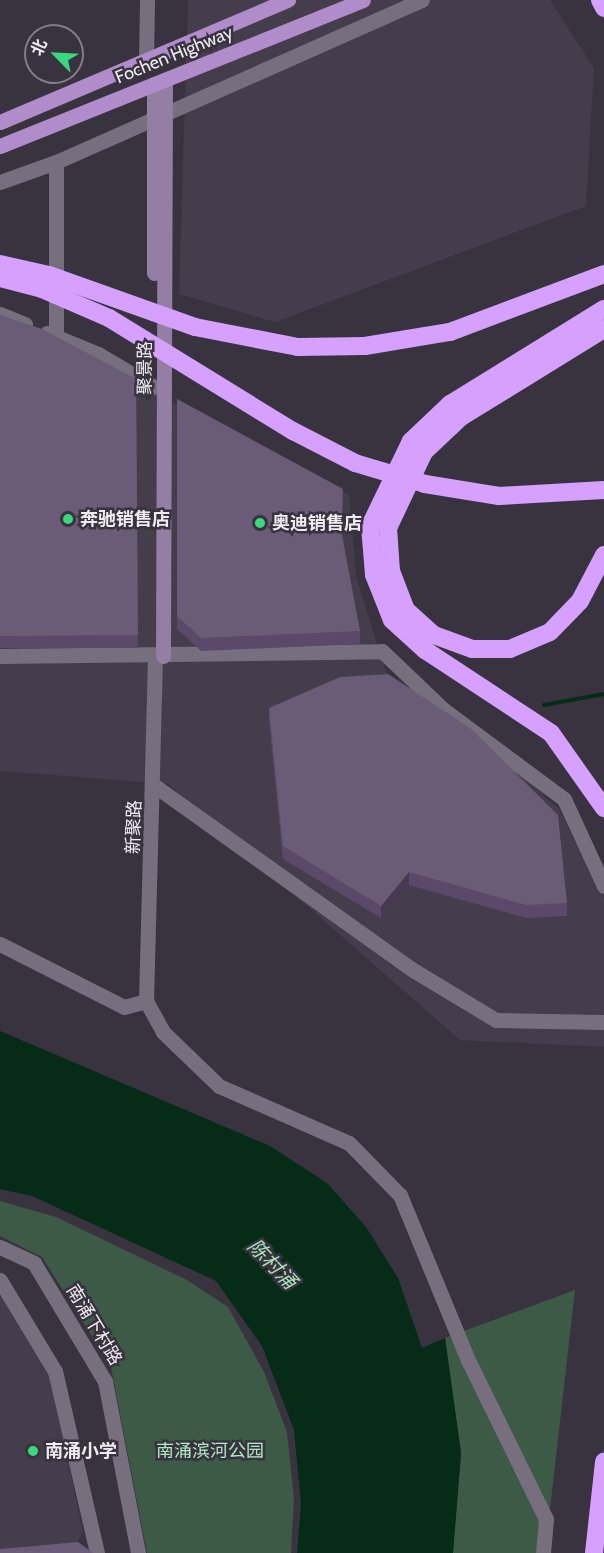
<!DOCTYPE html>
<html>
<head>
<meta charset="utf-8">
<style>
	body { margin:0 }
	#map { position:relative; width:604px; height:1553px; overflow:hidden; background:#39333f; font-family:Cabin,"Noto Sans SC",sans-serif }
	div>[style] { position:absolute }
	.built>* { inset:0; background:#453c4c }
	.green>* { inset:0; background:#3c5a45 }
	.water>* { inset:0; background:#062b16 }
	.stream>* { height:4px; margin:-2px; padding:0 2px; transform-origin:2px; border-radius:2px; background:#062b16 }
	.street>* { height:15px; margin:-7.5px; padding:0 7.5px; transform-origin:7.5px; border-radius:7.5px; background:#776f7d }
	.secondary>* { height:15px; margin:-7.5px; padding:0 7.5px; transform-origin:7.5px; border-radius:7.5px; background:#947ea4 }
	.primary>* { height:15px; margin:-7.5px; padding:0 7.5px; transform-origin:7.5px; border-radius:7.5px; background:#b08cca }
	.highway>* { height:18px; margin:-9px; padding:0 9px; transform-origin:9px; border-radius:9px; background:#d6a0fe }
	.wall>* { inset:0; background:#5a4968 }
	.shaded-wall>* { inset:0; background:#463951 }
	.building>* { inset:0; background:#6a5b76 }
	.dots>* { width:16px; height:16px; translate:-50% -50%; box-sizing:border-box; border:3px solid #39333f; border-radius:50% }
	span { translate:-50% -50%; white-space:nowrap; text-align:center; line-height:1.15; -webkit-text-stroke:5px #39333f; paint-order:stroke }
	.street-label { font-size:18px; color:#f0ebf3 }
	.poi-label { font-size:18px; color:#f0ebf3; font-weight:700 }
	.left { translate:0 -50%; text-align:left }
	.park-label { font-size:18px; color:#abeabe }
	.water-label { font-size:20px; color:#a4e3b7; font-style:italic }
	.north { position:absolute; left:24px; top:24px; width:60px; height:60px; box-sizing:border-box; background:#39333f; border:2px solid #827d87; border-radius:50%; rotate:294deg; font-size:16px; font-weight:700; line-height:24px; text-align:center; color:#f0ebf3 }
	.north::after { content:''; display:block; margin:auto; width:21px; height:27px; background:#39d87f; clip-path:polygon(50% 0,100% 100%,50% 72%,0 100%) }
</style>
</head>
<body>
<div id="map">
	<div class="built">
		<div style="clip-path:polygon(188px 0,550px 0,594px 68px,586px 206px,275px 322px,179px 294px)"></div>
		<div style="clip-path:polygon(0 324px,30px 328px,349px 495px,356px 576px,387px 676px,504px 759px,559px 809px,604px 898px,604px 1047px,460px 1040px,168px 784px,0 771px)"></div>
		<div style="clip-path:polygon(0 1288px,49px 1370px,83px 1532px,74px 1548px,0 1553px)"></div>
	</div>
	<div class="green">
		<div style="clip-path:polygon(0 1201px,56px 1217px,187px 1280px,228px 1307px,264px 1372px,287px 1432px,294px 1499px,291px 1553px,147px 1553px,111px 1367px,42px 1257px,0 1236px)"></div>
		<div style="clip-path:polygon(575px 1290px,545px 1553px,453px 1553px,461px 1453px,445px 1338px)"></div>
	</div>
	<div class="water">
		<div style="clip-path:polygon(0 1031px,270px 1146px,327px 1183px,366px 1227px,398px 1278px,422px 1348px,445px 1338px,461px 1453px,453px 1553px,297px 1553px,301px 1504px,294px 1430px,262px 1346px,216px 1281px,32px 1196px,0 1189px)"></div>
	</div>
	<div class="stream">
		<div style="left:544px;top:705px;width:61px;rotate:-10.4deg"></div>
	</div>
	<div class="street">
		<div style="left:146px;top:60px;width:60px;rotate:-89deg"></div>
		<div style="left:0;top:182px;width:59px;rotate:-19.7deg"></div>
		<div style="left:0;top:314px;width:27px;rotate:22deg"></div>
		<div style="left:47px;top:333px;width:55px;rotate:22.4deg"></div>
		<div style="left:98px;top:354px;width:65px;rotate:30.5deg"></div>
		<div style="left:56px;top:337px;width:175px;rotate:-90deg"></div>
		<div style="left:56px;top:162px;width:400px;rotate:-23.9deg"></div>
		<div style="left:0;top:656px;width:382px;rotate:-0.7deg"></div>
		<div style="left:382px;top:651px;width:86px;rotate:43.6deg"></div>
		<div style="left:444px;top:710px;width:149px;rotate:36.6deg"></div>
		<div style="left:564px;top:799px;width:96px;rotate:65.3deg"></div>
		<div style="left:155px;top:786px;width:317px;rotate:35.5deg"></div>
		<div style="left:413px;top:970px;width:97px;rotate:31.1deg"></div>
		<div style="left:496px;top:1020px;width:108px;rotate:1.1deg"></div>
		<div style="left:0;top:944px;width:139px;rotate:26.9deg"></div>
		<div style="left:124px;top:1007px;width:23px;rotate:-15deg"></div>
		<div style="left:146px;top:1001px;width:35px;rotate:61deg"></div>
		<div style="left:163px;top:1032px;width:78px;rotate:44deg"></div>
		<div style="left:219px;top:1086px;width:142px;rotate:23.7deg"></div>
		<div style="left:349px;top:1143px;width:73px;rotate:45.6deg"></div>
		<div style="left:400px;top:1195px;width:181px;rotate:67.6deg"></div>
		<div style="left:469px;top:1362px;width:175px;rotate:63.9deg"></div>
		<div style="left:546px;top:1519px;width:34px;rotate:95deg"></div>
		<div style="left:146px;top:1001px;width:345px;rotate:-88.5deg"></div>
		<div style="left:0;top:1247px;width:38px;rotate:25deg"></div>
		<div style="left:34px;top:1263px;width:138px;rotate:59deg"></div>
		<div style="left:105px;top:1381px;width:175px;rotate:79.1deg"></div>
		<div style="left:0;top:1280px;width:106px;rotate:58.9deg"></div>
		<div style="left:55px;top:1371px;width:187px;rotate:77deg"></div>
	</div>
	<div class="secondary">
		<div style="left:154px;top:84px;width:189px;rotate:90deg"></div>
		<div style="left:163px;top:656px;width:576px;rotate:-89.8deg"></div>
	</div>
	<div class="primary">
		<div style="left:0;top:122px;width:313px;rotate:-23deg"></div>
		<div style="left:0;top:146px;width:391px;rotate:-21.9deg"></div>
	</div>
	<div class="highway">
		<div style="left:600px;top:0;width:9px;rotate:63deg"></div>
		<div style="left:0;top:264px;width:50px;rotate:12.7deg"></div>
		<div style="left:49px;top:275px;width:155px;rotate:19.6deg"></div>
		<div style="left:195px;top:327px;width:105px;rotate:11deg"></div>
		<div style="left:298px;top:347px;width:67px;rotate:-0.9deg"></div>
		<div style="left:365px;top:346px;width:86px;rotate:-9.4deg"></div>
		<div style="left:450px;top:332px;width:165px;rotate:-20.6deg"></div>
		<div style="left:0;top:278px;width:43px;rotate:14.7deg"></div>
		<div style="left:42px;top:289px;width:73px;rotate:23.4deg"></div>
		<div style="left:109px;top:318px;width:216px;rotate:31.6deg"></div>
		<div style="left:293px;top:431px;width:70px;rotate:27.3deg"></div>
		<div style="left:355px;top:463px;width:73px;rotate:16.7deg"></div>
		<div style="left:425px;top:484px;width:75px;rotate:9.2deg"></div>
		<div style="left:499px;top:496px;width:105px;rotate:-3.3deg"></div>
		<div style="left:604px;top:309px;width:181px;rotate:148.3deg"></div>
		<div style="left:450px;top:404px;width:54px;rotate:136.5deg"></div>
		<div style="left:411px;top:441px;width:94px;rotate:115.8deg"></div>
		<div style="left:370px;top:526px;width:49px;rotate:85.3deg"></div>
		<div style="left:374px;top:575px;width:48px;rotate:68.2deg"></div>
		<div style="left:392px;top:620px;width:45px;rotate:42.3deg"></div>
		<div style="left:425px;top:650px;width:151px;rotate:33.4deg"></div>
		<div style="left:551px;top:733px;width:92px;rotate:54.8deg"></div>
		<div style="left:604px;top:329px;width:168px;rotate:148.4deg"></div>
		<div style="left:461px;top:417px;width:51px;rotate:136.6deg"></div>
		<div style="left:424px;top:452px;width:84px;rotate:115.3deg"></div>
		<div style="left:388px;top:528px;width:43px;rotate:86deg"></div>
		<div style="left:391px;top:571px;width:42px;rotate:69deg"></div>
		<div style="left:406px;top:610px;width:38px;rotate:42deg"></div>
		<div style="left:434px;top:635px;width:40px;rotate:20.2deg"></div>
		<div style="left:472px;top:649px;width:38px"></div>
		<div style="left:510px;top:649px;width:43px;rotate:-23deg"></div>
		<div style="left:550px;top:632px;width:43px;rotate:-45.9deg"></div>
		<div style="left:580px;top:601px;width:52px;rotate:-62.4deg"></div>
		<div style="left:594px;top:1553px;width:92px;rotate:-83.7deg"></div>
	</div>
	<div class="wall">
		<div style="clip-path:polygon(0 315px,136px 379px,138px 648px,0 648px)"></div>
		<div style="clip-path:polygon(177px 399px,343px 502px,342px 534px,360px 631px,360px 644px,201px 651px,177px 629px)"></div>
		<div style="clip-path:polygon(269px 708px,567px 903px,567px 916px,526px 918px,409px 885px,381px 918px,283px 859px,269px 721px)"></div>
	</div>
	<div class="shaded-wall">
		<div style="clip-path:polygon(409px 872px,409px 885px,381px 918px,381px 906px)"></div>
	</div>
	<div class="building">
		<div style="clip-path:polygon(0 315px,42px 329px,136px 379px,138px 635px,0 636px)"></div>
		<div style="clip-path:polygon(177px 399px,343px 489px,341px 531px,360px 631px,201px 638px,177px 616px)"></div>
		<div style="clip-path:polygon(388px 674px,470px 728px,558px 815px,567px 903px,526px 905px,409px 872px,381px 906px,283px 846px,269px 708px,340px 677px)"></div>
		<div style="clip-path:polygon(78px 1542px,93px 1553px,0 1553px,0 1549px)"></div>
	</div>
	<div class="dots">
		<div style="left:68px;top:519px;background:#39d87f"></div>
		<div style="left:260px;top:523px;background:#39d87f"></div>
		<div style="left:33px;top:1451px;background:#39d87f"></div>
	</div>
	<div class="street-label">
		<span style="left:174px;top:55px;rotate:-22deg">Fochen Highway</span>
		<span style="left:145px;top:368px;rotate:-90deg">聚景路</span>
		<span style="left:134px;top:827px;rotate:-88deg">新聚路</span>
		<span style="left:94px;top:1325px;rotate:59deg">南涌下村路</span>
	</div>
	<div class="poi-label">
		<span class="left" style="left:80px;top:519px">奔驰销售店</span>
		<span class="left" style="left:272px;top:523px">奥迪销售店</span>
		<span class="left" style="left:45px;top:1451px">南涌小学</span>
	</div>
	<div class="park-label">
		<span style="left:210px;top:1451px">南涌滨河公园</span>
	</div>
	<div class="water-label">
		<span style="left:272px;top:1264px;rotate:46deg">陈村涌</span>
	</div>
	<div class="north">北</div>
</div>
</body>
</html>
